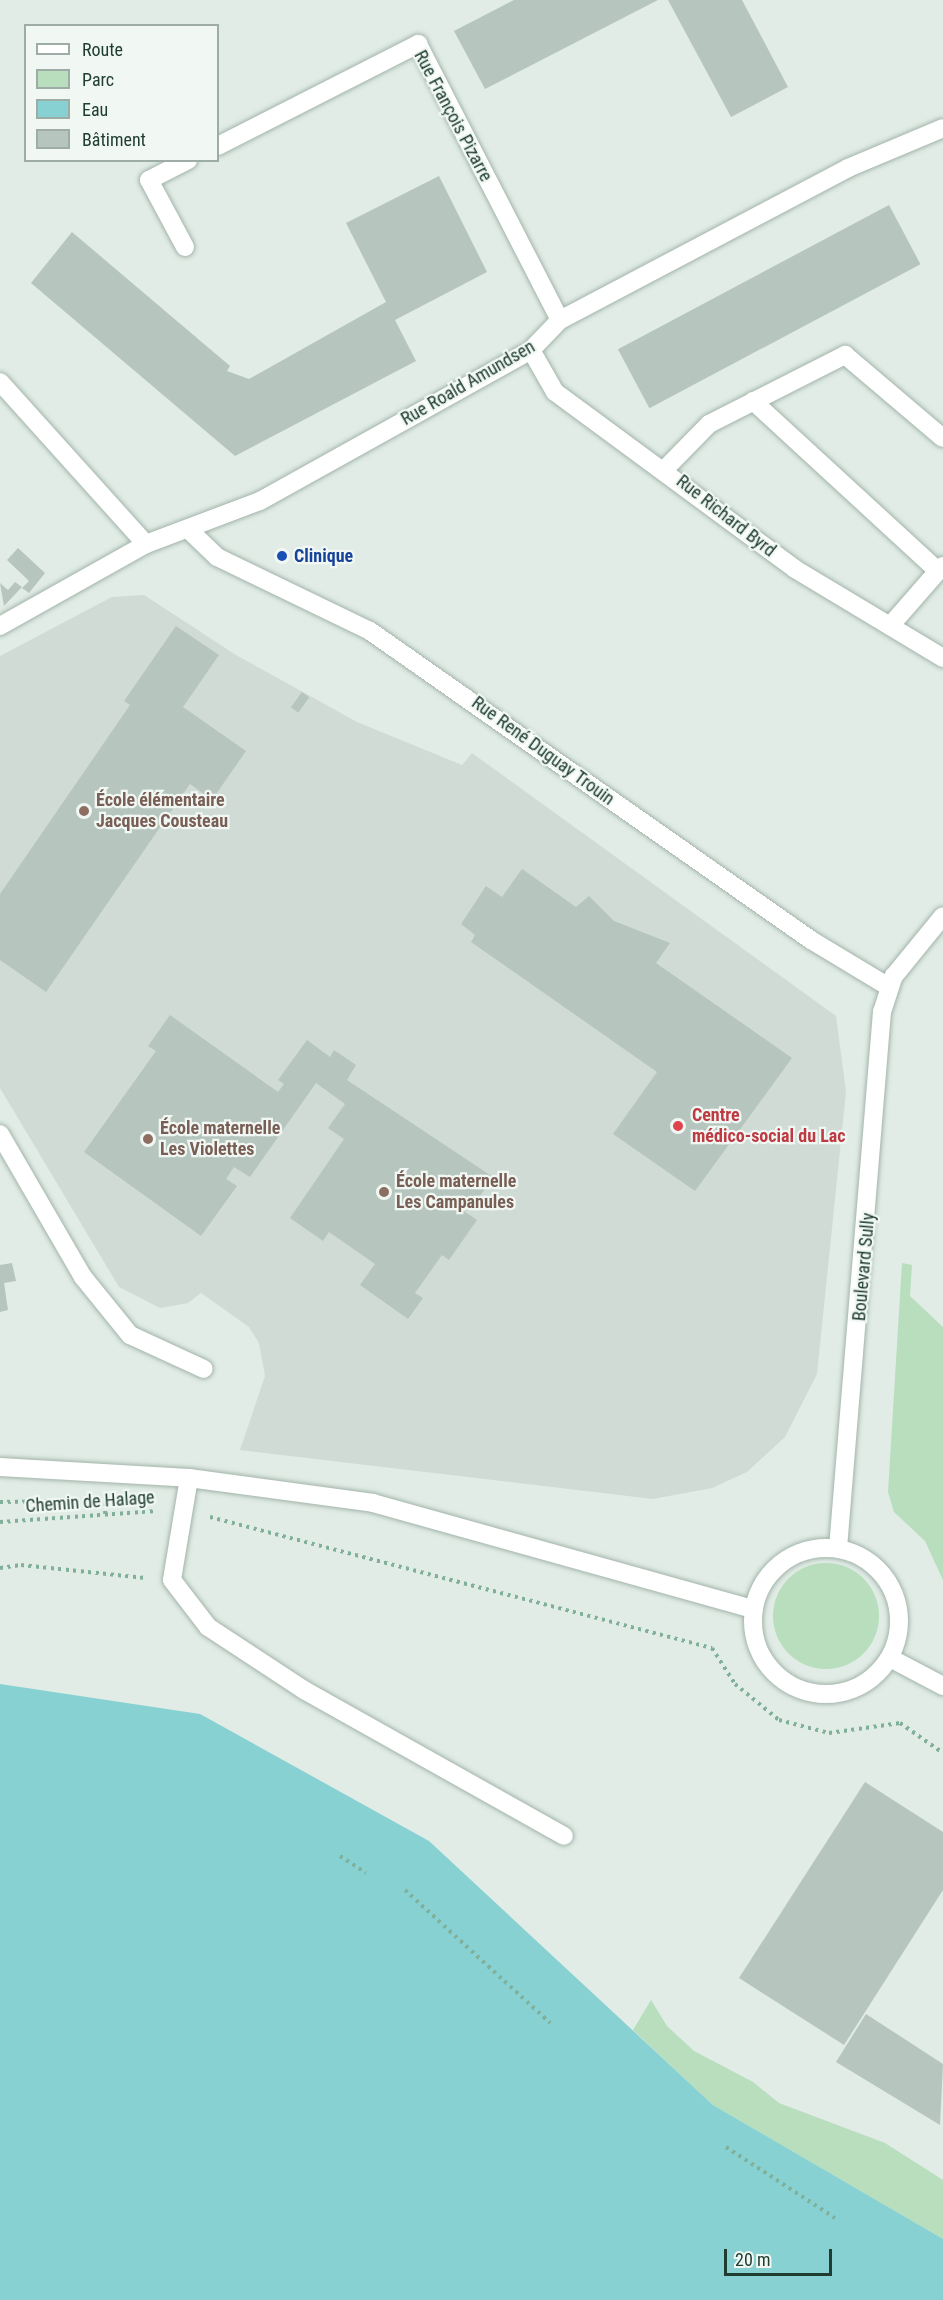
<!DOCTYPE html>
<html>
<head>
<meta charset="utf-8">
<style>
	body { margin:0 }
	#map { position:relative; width:943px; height:2300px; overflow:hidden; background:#e0ece5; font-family:"Roboto Condensed",sans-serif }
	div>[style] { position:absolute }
	.built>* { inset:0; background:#cfdbd4 }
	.green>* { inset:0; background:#b8debd }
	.round { border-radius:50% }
	.water>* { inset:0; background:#87d1d2 }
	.building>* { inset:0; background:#b6c6be; transform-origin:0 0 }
	.path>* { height:4px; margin-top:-2px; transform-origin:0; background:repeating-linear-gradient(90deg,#80b09a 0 3px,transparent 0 7.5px) }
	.roads { filter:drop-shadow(0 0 2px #a3b4ab) drop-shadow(0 0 2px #a3b4ab) }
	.lane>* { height:18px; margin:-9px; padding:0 9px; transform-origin:9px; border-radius:9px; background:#fff }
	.street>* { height:18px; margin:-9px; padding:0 9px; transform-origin:9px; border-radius:9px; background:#fff }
	.secondary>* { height:18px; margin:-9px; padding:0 9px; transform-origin:9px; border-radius:9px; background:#fff }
	.secondary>.ring { margin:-9px; padding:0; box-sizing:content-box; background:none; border:18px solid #fff; border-radius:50% }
	.dots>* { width:16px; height:16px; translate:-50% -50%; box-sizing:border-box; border:3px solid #f1f8f4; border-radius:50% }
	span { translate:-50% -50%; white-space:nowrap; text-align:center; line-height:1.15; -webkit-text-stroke:4.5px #f1f8f4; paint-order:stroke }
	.street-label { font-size:18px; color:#203d31 }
	.transit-label { font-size:18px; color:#164399; font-weight:700 }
	.left { translate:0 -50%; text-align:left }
	.education-label { font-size:18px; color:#785e54; font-weight:700 }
	.health-label { font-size:18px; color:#be3a42; font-weight:700 }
	.legend { position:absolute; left:24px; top:24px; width:195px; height:138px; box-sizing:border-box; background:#f1f8f4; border:2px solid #9dada6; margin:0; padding:8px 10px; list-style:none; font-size:18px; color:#203d31 }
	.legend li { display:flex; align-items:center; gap:12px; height:30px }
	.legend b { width:30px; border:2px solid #9dada6 }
	.scale { position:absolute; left:724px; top:2249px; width:108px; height:27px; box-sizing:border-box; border:3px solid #203d31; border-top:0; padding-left:8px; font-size:18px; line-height:21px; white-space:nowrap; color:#203d31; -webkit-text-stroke:4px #f1f8f4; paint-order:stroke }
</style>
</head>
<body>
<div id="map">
	<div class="built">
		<div style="clip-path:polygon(144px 595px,236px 655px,357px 722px,462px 765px,472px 753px,836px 1016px,846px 1092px,817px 1374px,785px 1437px,747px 1472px,712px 1488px,653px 1499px,240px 1450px,265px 1376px,259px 1343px,249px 1327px,201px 1293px,188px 1303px,160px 1308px,119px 1287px,0 1088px,0 656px,112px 597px)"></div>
	</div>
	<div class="green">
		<div style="clip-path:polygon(902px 1263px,912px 1265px,910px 1296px,943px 1327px,943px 1580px,925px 1541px,894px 1512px,888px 1492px)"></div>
		<div class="round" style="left:773px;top:1563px;width:106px;height:106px"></div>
		<div style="clip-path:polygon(651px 2000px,667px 2026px,694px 2051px,753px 2082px,779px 2103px,885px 2143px,943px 2180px,943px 2239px,713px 2105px,633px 2030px)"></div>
	</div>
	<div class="water">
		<div style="clip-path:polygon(0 1684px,200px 1714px,429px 1841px,713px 2105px,943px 2239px,943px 2300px,0 2300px)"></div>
	</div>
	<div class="building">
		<div style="clip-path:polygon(514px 0,658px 0,485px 89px,454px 31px)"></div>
		<div style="clip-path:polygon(668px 0,742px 0,788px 87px,731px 117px)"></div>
		<div style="clip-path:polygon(439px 176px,487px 272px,395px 320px,416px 361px,235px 456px,31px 283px,72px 232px,230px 366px,227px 371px,249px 379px,386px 302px,346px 223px)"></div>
		<div style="left:889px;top:205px;width:67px;height:307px;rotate:62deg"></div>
		<div style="clip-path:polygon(18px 548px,45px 573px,29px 593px,22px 588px,29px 581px,7px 560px)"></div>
		<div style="clip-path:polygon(15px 582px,22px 587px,4px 606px,0 583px,8px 590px)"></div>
		<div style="clip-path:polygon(176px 626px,219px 655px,183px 707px,246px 751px,212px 800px,190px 784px,46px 992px,0 960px,0 894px,130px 705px,124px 701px)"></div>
		<div style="left:302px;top:692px;width:9px;height:19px;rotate:36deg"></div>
		<div style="clip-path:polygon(522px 869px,576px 907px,589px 896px,614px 921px,670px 943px,656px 963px,792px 1058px,695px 1191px,613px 1134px,657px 1072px,471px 942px,475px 935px,461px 924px,486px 886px,502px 897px)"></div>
		<div style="clip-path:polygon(170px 1015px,278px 1092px,284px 1084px,278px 1080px,307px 1040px,330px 1057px,334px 1050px,356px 1065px,347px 1080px,493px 1177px,472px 1208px,456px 1197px,452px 1203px,477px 1220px,449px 1260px,442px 1255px,415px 1293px,423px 1298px,408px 1319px,360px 1285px,375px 1264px,329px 1232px,323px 1241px,290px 1218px,344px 1139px,328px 1128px,345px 1104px,316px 1083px,250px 1177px,234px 1167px,226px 1179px,237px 1186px,201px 1236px,84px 1152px,156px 1051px,148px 1046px)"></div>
		<div style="clip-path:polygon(12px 1263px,16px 1281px,4px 1283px,8px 1310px,0 1312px,0 1265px)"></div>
		<div style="clip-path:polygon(865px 1782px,943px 1832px,943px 1890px,844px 2045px,739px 1978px)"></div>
		<div style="clip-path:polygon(866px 2014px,943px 2064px,940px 2125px,836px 2062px)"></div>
	</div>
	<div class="path">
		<div style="left:0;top:1502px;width:66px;rotate:-0.9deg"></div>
		<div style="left:105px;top:1514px;width:14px;rotate:-86deg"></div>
		<div style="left:210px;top:1517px;width:519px;rotate:14.63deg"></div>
		<div style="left:712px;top:1648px;width:43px;rotate:57.4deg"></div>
		<div style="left:735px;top:1684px;width:57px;rotate:39.3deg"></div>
		<div style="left:779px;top:1720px;width:52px;rotate:14.6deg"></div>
		<div style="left:829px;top:1733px;width:72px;rotate:-8deg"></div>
		<div style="left:900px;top:1723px;width:52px;rotate:34.9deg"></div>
		<div style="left:0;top:1522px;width:157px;rotate:-4deg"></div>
		<div style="left:0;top:1568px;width:21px;rotate:-8deg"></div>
		<div style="left:21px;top:1565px;width:125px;rotate:6deg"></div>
		<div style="left:340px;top:1856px;width:31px;rotate:33deg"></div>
		<div style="left:405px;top:1890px;width:197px;rotate:42.5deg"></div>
		<div style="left:726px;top:2147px;width:130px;rotate:33.1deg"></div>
	</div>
	<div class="roads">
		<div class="lane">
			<div style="left:753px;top:401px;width:251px;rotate:42.6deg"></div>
			<div style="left:938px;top:571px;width:7px;rotate:-45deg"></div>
			<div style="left:890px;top:626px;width:73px;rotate:-48.9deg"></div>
			<div style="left:189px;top:1478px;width:103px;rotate:99.5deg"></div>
			<div style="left:172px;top:1580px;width:59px;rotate:52.5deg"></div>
			<div style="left:208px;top:1627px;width:115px;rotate:33.3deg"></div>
			<div style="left:304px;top:1690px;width:298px;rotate:29.3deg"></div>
		</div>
		<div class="street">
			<div style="left:218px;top:146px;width:225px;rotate:-27deg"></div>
			<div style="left:418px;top:44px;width:310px;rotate:62.8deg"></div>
			<div style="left:185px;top:247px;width:76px;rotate:-118.2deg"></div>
			<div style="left:149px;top:180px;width:44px;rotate:-27.1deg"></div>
			<div style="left:531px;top:350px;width:48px;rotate:60.3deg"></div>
			<div style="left:555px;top:392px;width:298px;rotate:36.4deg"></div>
			<div style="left:795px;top:569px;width:173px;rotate:31deg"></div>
			<div style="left:0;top:382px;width:218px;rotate:48deg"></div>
			<div style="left:665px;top:469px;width:63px;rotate:-45.6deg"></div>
			<div style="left:709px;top:424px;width:153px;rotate:-26.9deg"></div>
			<div style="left:845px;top:355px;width:128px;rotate:40.3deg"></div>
			<div style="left:189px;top:530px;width:39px;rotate:44deg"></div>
			<div style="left:217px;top:557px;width:170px;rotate:25.8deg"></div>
			<div style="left:370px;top:631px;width:538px;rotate:35.02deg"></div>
			<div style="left:811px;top:940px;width:91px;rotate:31.1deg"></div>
			<div style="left:0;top:626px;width:167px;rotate:-29.3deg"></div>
			<div style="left:146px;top:544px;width:122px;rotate:-20.7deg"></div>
			<div style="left:260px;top:501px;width:310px;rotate:-29.1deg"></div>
			<div style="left:531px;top:350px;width:42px;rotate:-46deg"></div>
			<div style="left:560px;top:320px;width:326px;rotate:-27.8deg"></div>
			<div style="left:848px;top:168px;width:103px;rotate:-22.8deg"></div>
			<div style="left:0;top:1134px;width:165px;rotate:59.9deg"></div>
			<div style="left:83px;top:1277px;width:75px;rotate:51deg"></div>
			<div style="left:130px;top:1335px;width:81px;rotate:24.7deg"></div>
			<div style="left:838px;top:1548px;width:538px;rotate:-85.31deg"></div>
			<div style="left:882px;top:1012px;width:38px;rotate:-72deg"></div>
			<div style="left:894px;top:976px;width:77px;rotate:-50.8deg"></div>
		</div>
		<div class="secondary">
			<div style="left:0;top:1467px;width:189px;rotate:3.3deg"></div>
			<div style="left:189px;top:1478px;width:186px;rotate:7.7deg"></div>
			<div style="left:373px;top:1503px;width:395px;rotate:15.6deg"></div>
			<div class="ring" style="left:753px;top:1548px;width:128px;height:128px"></div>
			<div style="left:890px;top:1658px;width:60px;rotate:27.8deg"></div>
		</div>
	</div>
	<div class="dots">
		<div style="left:282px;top:556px;background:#1a4fb4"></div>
		<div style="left:84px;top:811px;background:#8d6e63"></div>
		<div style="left:678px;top:1126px;background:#e0444e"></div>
		<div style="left:148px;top:1139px;background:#8d6e63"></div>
		<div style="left:384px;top:1192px;background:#8d6e63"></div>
	</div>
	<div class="street-label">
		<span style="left:453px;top:116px;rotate:62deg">Rue François Pizarre</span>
		<span style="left:468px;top:383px;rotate:-30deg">Rue Roald Amundsen</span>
		<span style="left:726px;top:516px;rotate:38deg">Rue Richard Byrd</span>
		<span style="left:543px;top:751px;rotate:36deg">Rue René Duguay Trouin</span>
		<span style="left:864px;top:1267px;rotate:-85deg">Boulevard Sully</span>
		<span style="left:90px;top:1502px;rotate:-4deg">Chemin de Halage</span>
	</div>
	<div class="transit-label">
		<span class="left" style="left:294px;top:556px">Clinique</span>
	</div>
	<div class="education-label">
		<span class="left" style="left:96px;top:811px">École élémentaire<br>Jacques Cousteau</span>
		<span class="left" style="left:160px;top:1139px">École maternelle<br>Les Violettes</span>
		<span class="left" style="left:396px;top:1192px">École maternelle<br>Les Campanules</span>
	</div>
	<div class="health-label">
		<span class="left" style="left:692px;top:1126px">Centre<br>médico-social du Lac</span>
	</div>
	<ul class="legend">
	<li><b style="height:8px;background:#fff"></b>Route</li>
	<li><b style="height:16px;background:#b8debd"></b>Parc</li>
	<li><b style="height:16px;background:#87d1d2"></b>Eau</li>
	<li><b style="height:16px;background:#b6c6be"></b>Bâtiment</li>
	</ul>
	<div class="scale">20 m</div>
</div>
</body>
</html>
